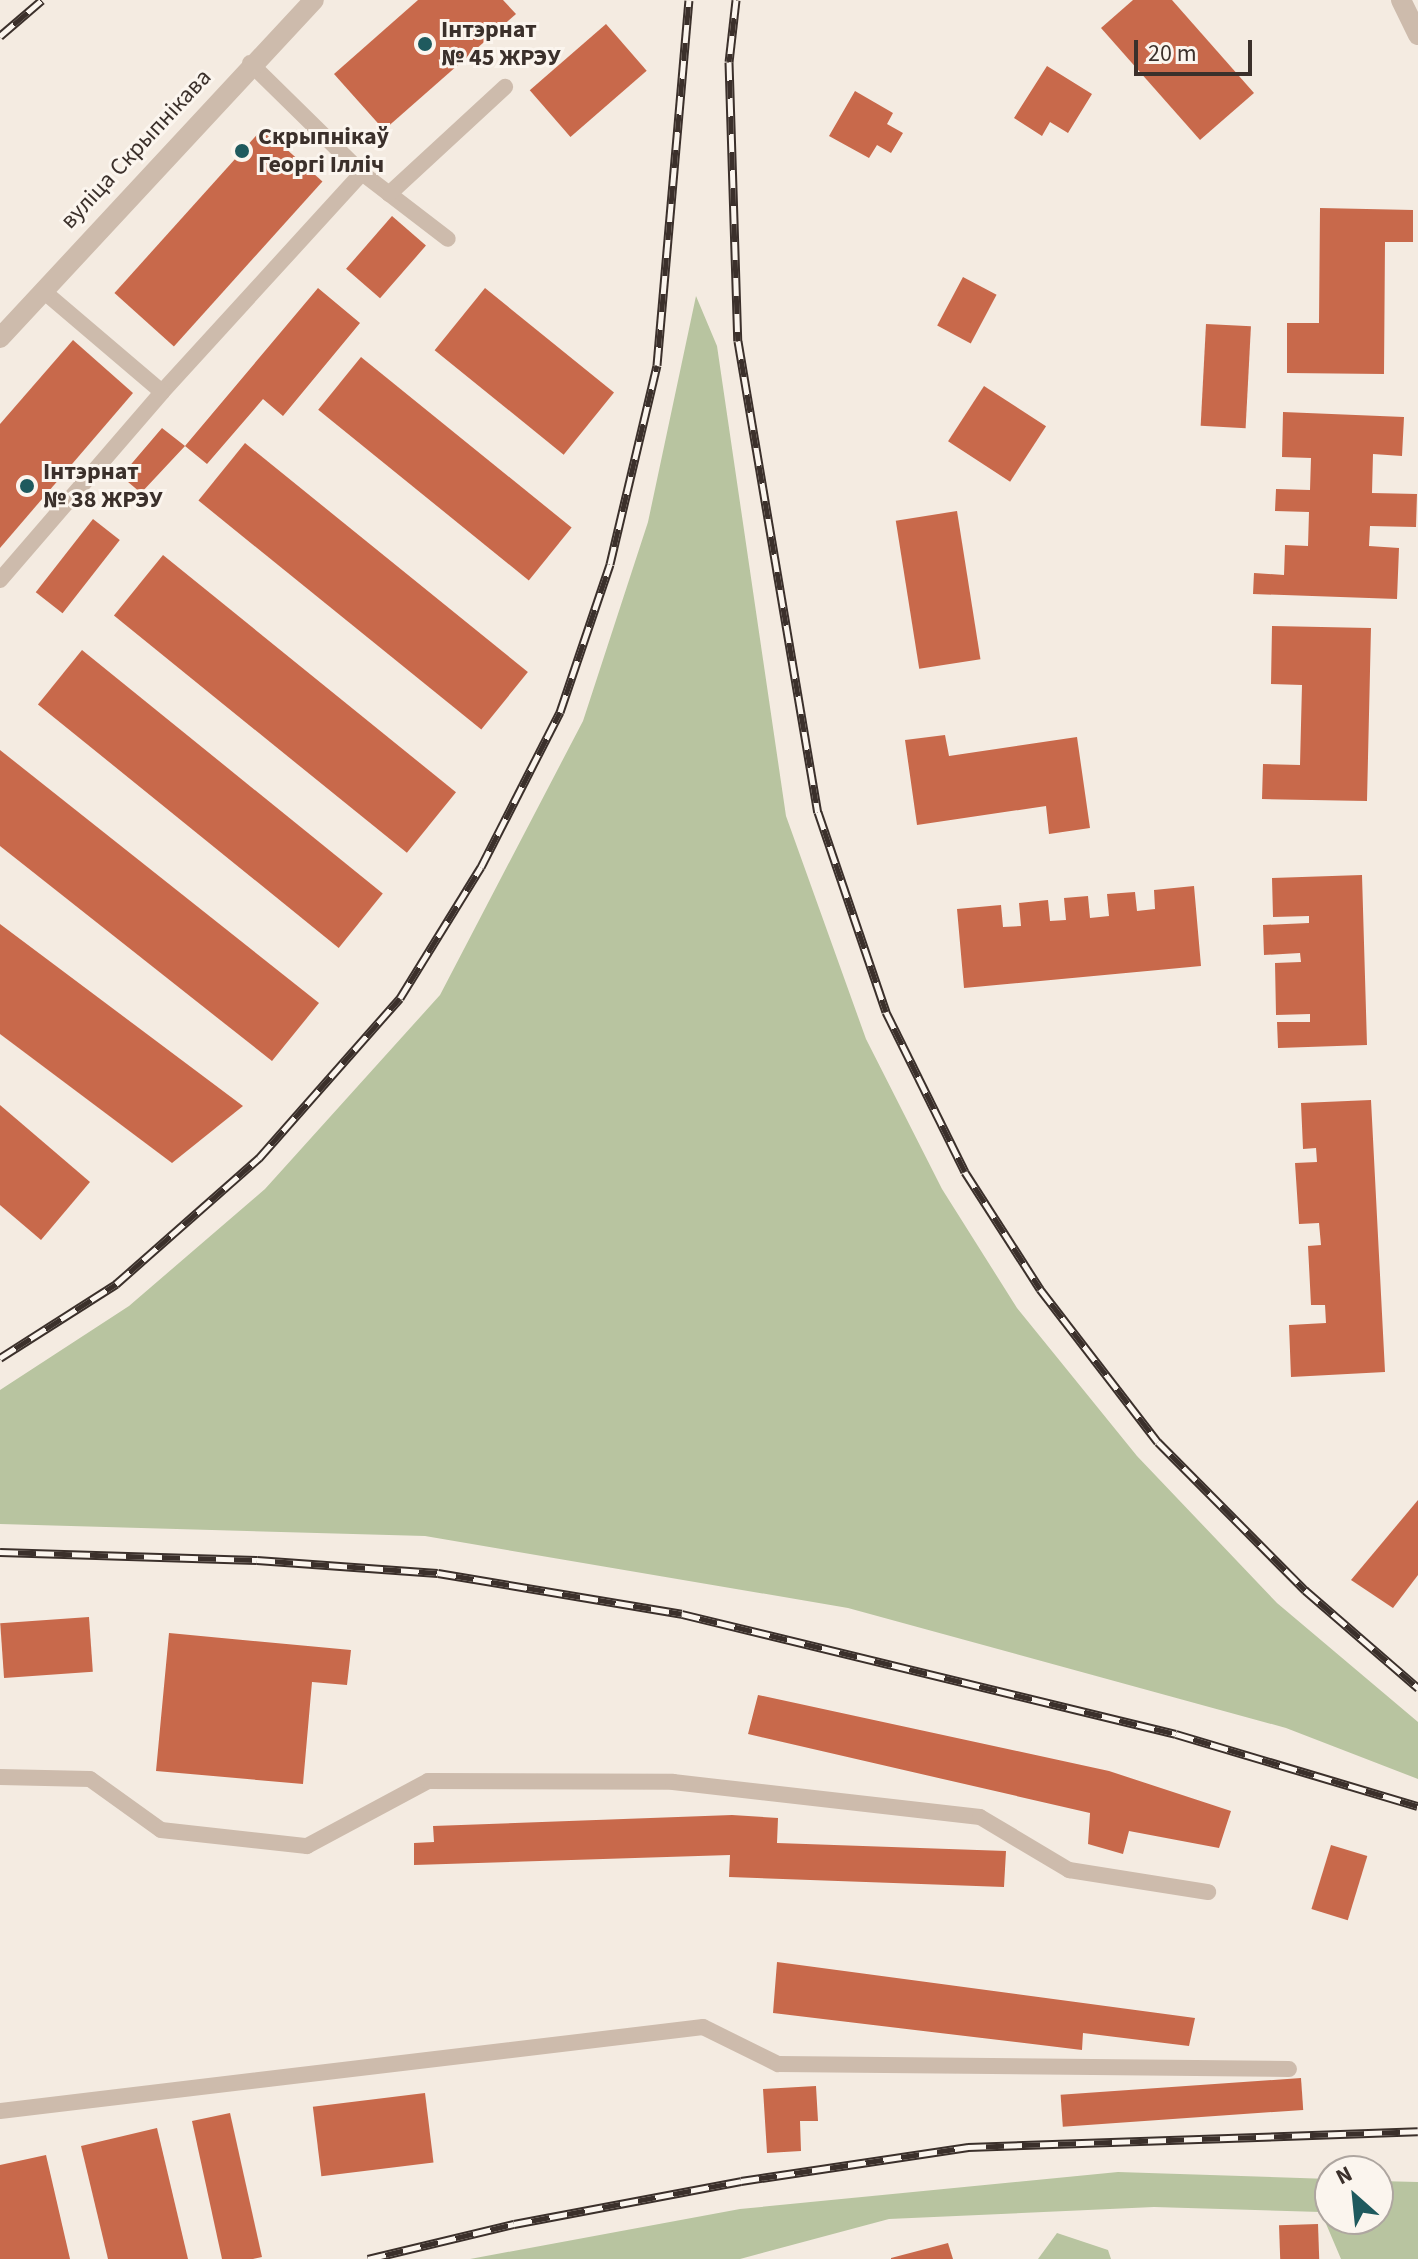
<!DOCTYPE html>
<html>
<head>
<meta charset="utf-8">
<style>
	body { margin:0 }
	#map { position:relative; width:1418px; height:2259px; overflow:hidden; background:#f4ebe1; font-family:"Source Sans 3",sans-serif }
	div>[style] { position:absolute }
	.green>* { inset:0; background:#b8c4a0 }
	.building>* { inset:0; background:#c8694b; transform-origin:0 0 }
	.service>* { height:16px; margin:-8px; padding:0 8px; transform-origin:8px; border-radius:8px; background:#cdbbac }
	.minor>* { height:20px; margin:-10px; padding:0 10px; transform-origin:10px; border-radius:10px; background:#cdbbac }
	.tertiary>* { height:20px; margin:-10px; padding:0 10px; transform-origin:10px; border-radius:10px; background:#cdbbac }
	.rail>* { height:9px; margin-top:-4.5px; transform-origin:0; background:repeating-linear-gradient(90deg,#fbf5ee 0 18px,#3b302b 0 36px); box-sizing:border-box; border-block:2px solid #3b302b }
	.dots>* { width:22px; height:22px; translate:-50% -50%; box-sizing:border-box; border:4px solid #fbf5ee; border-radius:50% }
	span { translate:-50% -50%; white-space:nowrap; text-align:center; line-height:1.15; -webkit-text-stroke:6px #fbf5ee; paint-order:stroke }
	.poi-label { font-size:24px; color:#3b302b; font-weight:700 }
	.left { translate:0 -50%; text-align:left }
	.street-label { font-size:24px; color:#3b302b }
	.north { position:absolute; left:1314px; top:2155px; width:80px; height:80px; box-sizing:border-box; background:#fbf5ee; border:2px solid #aea6a0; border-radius:50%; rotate:333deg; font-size:22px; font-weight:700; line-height:32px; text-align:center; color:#3b302b }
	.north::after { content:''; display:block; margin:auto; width:28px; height:36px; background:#1f5a5e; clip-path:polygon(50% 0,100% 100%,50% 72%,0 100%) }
	.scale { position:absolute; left:1134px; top:40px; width:118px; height:36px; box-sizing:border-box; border:4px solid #3b302b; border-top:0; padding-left:10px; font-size:24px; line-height:28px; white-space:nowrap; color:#3b302b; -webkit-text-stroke:6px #fbf5ee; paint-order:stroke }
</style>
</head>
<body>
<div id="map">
	<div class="green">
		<div style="clip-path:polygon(696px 296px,717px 346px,786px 816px,866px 1039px,942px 1189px,1017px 1308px,1137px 1456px,1277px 1603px,1418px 1722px,1418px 1779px,1286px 1728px,848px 1608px,425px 1536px,0 1524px,0 1390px,129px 1306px,265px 1189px,440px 995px,583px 721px,648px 522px)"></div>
		<div style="clip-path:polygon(1118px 2172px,1330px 2179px,1330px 2219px,1378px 2219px,1378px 2181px,1418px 2182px,1418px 2259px,1341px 2259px,1321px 2212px,1154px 2207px,889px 2219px,740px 2259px,470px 2259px,740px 2209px)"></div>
		<div style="clip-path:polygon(1057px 2233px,1108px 2250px,1111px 2259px,1038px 2259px)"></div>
	</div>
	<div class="building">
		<div style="clip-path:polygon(418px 0,503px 0,516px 14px,384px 130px,334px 74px)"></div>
		<div style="clip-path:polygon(1133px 0,1172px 0,1254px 93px,1200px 140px,1101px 28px)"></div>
		<div style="left:606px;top:24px;width:62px;height:101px;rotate:49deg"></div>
		<div style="clip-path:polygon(1047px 66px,1092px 94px,1068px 133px,1050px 122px,1042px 136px,1014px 118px)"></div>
		<div style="clip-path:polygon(855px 91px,893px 113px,887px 124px,903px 133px,891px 153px,877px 145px,869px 158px,829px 136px)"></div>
		<div style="left:263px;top:128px;width:80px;height:222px;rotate:42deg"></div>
		<div style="clip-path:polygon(1320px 208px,1413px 210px,1413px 242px,1385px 242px,1384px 374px,1287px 373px,1287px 323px,1319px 323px)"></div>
		<div style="left:392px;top:216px;width:45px;height:70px;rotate:41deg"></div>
		<div style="left:963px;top:277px;width:38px;height:55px;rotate:28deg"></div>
		<div style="clip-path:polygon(318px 288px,360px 323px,283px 416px,263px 399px,207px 464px,185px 446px,141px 493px,121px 476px,162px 428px,185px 446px)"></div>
		<div style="left:485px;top:288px;width:166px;height:80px;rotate:39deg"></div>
		<div style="left:1206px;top:324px;width:45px;height:102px;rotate:3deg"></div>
		<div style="clip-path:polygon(73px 340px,133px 393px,0 548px,0 424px)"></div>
		<div style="left:361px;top:357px;width:271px;height:68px;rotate:39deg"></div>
		<div style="left:984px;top:386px;width:74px;height:66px;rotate:33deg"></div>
		<div style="clip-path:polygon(1283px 412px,1404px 417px,1402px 456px,1373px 454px,1372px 493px,1417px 494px,1416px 527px,1370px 526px,1369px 546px,1399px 548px,1397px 599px,1253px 594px,1254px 573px,1284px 575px,1285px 545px,1308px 546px,1309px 512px,1275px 511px,1276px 489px,1310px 490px,1311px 458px,1282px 457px)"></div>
		<div style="left:245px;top:443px;width:364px;height:74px;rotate:39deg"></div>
		<div style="left:957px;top:511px;width:150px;height:62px;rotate:81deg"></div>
		<div style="left:93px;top:519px;width:34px;height:93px;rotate:38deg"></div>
		<div style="left:163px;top:555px;width:377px;height:78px;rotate:39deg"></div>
		<div style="clip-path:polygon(1272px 626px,1371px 628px,1367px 801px,1262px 799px,1263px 764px,1300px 765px,1302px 685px,1271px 684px)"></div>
		<div style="left:82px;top:650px;width:387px;height:70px;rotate:39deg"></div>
		<div style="clip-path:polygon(945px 735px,949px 756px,1077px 737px,1090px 828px,1049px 834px,1046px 806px,917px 825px,905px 740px)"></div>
		<div style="clip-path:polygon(0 750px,319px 1003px,272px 1061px,0 846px)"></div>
		<div style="clip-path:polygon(1362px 875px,1367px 1045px,1278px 1048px,1277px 1022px,1310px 1022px,1310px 1014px,1276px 1015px,1275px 963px,1301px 962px,1300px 953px,1264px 955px,1263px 925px,1309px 923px,1309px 916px,1273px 917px,1272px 878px)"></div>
		<div style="clip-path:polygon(1194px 886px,1201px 966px,964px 988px,957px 909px,1001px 905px,1003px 927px,1021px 926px,1019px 903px,1048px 900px,1050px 921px,1066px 920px,1064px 898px,1088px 896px,1090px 918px,1109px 916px,1107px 894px,1135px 892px,1137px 911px,1155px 909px,1154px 890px)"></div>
		<div style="clip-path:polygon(0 924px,243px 1106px,172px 1163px,0 1034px)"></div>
		<div style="clip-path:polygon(1371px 1100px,1385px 1372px,1291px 1377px,1289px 1325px,1326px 1323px,1325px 1305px,1311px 1305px,1308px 1246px,1321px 1245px,1319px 1223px,1299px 1224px,1295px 1163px,1317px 1162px,1316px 1148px,1303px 1149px,1301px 1103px)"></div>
		<div style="clip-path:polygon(0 1105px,90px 1182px,41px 1240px,0 1205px)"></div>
		<div style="clip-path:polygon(1418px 1500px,1418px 1575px,1393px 1608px,1351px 1580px)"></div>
		<div style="left:89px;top:1617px;width:55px;height:89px;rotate:86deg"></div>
		<div style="clip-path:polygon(169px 1633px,351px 1650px,347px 1685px,312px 1682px,303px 1784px,156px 1771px)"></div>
		<div style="clip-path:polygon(758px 1695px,1109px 1771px,1231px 1811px,1219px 1848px,1129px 1831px,1123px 1854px,1088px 1844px,1090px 1813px,748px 1734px)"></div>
		<div style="clip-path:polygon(732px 1815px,778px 1818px,777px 1843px,1006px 1851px,1004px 1887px,729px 1877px,730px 1855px,414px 1865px,414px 1843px,434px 1842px,433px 1826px)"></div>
		<div style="left:1331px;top:1845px;width:38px;height:67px;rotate:17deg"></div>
		<div style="clip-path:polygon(777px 1962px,1195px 2018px,1189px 2046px,1083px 2033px,1082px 2050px,773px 2013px)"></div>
		<div style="left:1301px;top:2078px;width:32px;height:241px;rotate:86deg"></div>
		<div style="clip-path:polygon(816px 2086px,818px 2121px,800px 2121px,801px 2151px,767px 2153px,763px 2089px)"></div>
		<div style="left:425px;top:2093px;width:70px;height:113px;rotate:83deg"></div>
		<div style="clip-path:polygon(230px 2113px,262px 2257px,253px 2259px,222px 2259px,192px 2121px)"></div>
		<div style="clip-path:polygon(157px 2128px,188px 2259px,108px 2259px,81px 2146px)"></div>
		<div style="clip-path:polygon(46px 2155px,70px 2259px,0 2259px,0 2165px)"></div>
		<div style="left:1318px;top:2224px;width:35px;height:39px;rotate:88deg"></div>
		<div style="clip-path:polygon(948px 2243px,953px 2259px,891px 2259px,891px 2258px)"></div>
	</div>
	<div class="service">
		<div style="left:250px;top:63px;width:157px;rotate:44.5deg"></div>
		<div style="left:362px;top:173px;width:108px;rotate:37.5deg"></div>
		<div style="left:389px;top:194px;width:158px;rotate:-42.7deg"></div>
		<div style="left:162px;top:392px;width:297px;rotate:-47.6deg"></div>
		<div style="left:0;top:580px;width:248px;rotate:-49.2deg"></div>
		<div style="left:162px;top:392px;width:157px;rotate:-139.6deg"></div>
		<div style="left:0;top:1777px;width:90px;rotate:1.3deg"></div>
		<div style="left:90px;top:1779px;width:87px;rotate:35.7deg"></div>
		<div style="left:161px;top:1830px;width:147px;rotate:6.3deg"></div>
		<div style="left:307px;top:1846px;width:137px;rotate:-28.2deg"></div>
		<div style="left:428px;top:1781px;width:245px;rotate:0.2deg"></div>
		<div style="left:673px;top:1782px;width:309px;rotate:6.5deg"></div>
		<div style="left:980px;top:1817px;width:104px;rotate:30.8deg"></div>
		<div style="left:1069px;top:1870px;width:141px;rotate:9deg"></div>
		<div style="left:0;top:2111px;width:708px;rotate:-6.81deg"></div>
		<div style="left:703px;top:2027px;width:84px;rotate:26.3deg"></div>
		<div style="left:778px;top:2064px;width:511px;rotate:0.56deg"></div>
	</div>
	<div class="minor">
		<div style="left:1401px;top:0;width:39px;rotate:64deg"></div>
	</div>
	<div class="tertiary">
		<div style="left:0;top:338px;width:461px;rotate:-47.1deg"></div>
	</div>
	<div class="rail">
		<div style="left:736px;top:0;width:62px;rotate:96.4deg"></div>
		<div style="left:729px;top:62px;width:279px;rotate:88.2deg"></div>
		<div style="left:738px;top:341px;width:478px;rotate:80.4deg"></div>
		<div style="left:818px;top:812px;width:211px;rotate:71.2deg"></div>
		<div style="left:886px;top:1012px;width:178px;rotate:63.7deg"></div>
		<div style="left:965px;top:1172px;width:139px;rotate:57.3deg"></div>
		<div style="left:1040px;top:1289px;width:193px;rotate:52.4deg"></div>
		<div style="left:1158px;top:1442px;width:209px;rotate:45.2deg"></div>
		<div style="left:1305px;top:1590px;width:150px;rotate:40.9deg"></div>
		<div style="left:0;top:36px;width:55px;rotate:-40.6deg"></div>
		<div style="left:0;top:1358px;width:138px;rotate:-32.5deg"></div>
		<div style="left:116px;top:1284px;width:191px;rotate:-41.4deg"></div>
		<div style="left:259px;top:1158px;width:213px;rotate:-48.6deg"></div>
		<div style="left:400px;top:998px;width:154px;rotate:-58.3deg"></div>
		<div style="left:481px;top:867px;width:174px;rotate:-63deg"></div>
		<div style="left:560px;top:712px;width:156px;rotate:-71.3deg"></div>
		<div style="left:610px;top:564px;width:204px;rotate:-76.7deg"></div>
		<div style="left:657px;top:365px;width:366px;rotate:-85deg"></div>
		<div style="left:0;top:1552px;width:257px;rotate:1.8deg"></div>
		<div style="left:257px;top:1560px;width:181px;rotate:4.1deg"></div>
		<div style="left:438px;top:1573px;width:247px;rotate:9.5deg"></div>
		<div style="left:682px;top:1614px;width:508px;rotate:13.65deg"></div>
		<div style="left:1176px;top:1734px;width:252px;rotate:16.6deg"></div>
		<div style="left:368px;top:2259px;width:150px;rotate:-13.5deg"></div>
		<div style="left:514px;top:2224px;width:231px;rotate:-10.7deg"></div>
		<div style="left:741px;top:2181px;width:230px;rotate:-8.5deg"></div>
		<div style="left:968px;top:2147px;width:450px;rotate:-2deg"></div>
	</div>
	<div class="dots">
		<div style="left:425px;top:44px;background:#1f5a5e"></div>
		<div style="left:242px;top:151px;background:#1f5a5e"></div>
		<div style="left:27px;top:486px;background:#1f5a5e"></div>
	</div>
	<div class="poi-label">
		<span class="left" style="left:441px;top:44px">Інтэрнат<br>№ 45 ЖРЭУ</span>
		<span class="left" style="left:258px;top:151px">Скрыпнікаў<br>Георгі Ілліч</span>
		<span class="left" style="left:43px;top:486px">Інтэрнат<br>№ 38 ЖРЭУ</span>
	</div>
	<div class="street-label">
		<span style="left:136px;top:149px;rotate:-47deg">вуліца Скрыпнікава</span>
	</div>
	<div class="north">N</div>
	<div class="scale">20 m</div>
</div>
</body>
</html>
